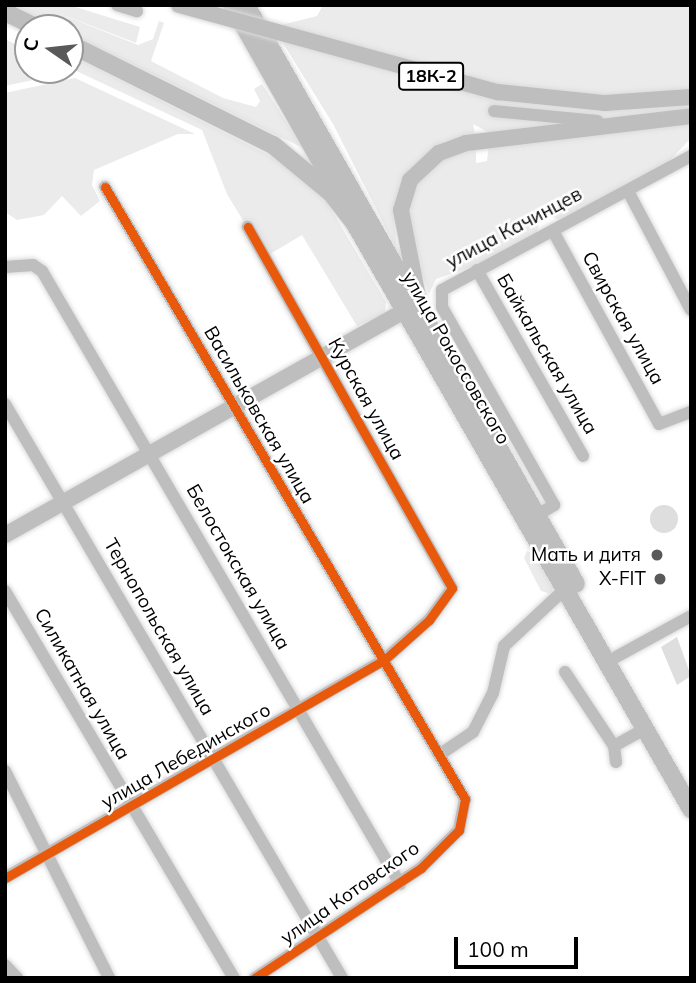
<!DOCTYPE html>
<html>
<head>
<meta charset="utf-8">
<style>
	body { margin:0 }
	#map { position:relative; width:696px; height:983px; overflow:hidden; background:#fff; font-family:Mulish,sans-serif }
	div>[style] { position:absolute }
	.green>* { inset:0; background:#ebebeb }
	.building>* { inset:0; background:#dedede }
	.round { border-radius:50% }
	.roads { filter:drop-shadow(0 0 2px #dbdbdb) drop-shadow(0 0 2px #dbdbdb) }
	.minor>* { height:12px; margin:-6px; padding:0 6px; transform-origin:6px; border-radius:6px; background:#bebebe }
	.major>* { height:16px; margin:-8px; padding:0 8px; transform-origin:8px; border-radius:8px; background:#bebebe }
	.highway>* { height:18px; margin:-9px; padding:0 9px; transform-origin:9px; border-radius:9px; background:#bebebe }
	.bridges { filter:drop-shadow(0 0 2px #dbdbdb) drop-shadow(0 0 2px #dbdbdb) }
	.major-bridge>* { height:16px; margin:-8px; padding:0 8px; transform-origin:8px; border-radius:8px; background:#bebebe }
	.cycleway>* { height:9px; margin:-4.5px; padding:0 4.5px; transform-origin:4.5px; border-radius:4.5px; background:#e8590c }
	.dots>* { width:19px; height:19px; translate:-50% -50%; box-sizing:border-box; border:4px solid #fff; border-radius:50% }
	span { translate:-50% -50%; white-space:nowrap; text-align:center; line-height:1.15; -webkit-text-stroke:5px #fff; paint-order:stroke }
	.shield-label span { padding:2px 5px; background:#fff; border:2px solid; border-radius:5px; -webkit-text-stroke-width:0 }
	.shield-label { font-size:18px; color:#000; font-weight:700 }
	.street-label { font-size:19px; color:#000 }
	.poi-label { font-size:19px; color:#000 }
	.right { translate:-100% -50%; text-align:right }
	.frame { position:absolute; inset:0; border:7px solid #000; pointer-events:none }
	.north { position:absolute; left:14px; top:14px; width:70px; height:70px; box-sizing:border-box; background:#fff; border:2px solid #999; border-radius:50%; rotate:284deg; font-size:19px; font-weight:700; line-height:28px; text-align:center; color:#000 }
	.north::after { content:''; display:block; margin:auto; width:24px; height:32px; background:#595959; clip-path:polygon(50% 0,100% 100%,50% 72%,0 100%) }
	.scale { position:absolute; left:454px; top:937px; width:124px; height:32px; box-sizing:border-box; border:4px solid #000; border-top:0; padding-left:9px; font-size:21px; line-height:24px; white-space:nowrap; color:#000; -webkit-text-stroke:5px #fff; paint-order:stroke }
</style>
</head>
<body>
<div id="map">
	<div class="green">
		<div style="clip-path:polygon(14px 5px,69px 5px,140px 27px,136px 43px,48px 9px,138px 45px,153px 39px,159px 21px,164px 23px,151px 61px,223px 98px,256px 107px,260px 101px,254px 89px,262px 84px,303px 148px,77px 37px,70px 28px,59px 28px)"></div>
		<div style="clip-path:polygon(323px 5px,691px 5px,691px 138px,655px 176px,640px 176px,560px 220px,541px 212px,537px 233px,477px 265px,436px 279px,429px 294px,406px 227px,410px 194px,428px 166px,459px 151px,476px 150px,476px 163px,487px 161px,490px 133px,473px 124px,475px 135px,445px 141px,409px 169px,393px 208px,397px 250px,333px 124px,273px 27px,317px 16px)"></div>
		<div style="clip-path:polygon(5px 39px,28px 51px,28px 70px,70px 72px,5px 86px)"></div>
		<div style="clip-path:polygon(70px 55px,284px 163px,326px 201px,386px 302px,385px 314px,357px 326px,302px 235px,265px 257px,227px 194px,202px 130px,70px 68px)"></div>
		<div style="clip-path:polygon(75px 78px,195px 134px,178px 134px,94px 170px,92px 185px,100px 201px,81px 216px,62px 196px,44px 215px,17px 220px,5px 212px,5px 93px)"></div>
		<div style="clip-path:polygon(527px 551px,535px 554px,553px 587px,551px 594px,541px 591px,524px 558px)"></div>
	</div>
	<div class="building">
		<div class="round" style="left:650px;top:505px;width:28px;height:28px"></div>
		<div style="clip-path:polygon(677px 637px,691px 676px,677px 685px,661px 647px)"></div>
	</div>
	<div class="roads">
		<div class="minor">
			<div style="left:117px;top:5px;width:21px;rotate:17deg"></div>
			<div style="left:494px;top:111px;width:104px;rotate:5.5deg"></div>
			<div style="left:105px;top:187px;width:710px;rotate:59.53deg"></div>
			<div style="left:465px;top:799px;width:32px;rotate:101deg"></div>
			<div style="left:459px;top:830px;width:54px;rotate:135deg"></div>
			<div style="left:421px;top:868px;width:199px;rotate:146.5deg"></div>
			<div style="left:629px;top:193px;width:132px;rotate:62.1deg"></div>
			<div style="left:553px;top:231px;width:220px;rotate:61.2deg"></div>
			<div style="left:659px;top:424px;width:34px;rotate:-21deg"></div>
			<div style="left:5px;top:267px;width:28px;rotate:-4deg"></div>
			<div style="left:33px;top:265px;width:11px;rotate:34deg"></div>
			<div style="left:42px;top:271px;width:710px;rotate:59.71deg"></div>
			<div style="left:477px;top:270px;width:214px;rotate:60.3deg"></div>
			<div style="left:5px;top:404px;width:666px;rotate:59.58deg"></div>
			<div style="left:537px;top:515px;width:20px;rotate:-30deg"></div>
			<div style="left:554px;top:505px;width:227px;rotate:-119.5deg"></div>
			<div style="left:442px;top:307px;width:17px;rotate:-90deg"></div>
			<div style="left:442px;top:290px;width:283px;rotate:-28.3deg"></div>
			<div style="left:5px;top:591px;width:450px;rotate:59.4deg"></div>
			<div style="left:616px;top:657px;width:85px;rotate:-28.7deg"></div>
			<div style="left:565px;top:672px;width:89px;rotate:56.5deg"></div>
			<div style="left:439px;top:755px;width:41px;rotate:-34.1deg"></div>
			<div style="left:473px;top:732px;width:44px;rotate:-62.9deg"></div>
			<div style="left:493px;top:693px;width:48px;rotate:-76.8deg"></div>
			<div style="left:504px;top:646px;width:83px;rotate:-43.1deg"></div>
			<div style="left:616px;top:762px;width:16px;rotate:-97deg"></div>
			<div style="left:614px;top:746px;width:35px;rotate:-29deg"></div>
			<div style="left:5px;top:771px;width:232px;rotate:63.3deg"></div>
			<div style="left:5px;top:878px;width:436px;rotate:-29.9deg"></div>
			<div style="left:383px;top:661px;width:62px;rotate:-41.7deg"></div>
			<div style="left:429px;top:620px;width:39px;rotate:-54deg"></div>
			<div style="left:452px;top:588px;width:415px;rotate:-119.5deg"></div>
			<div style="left:5px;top:965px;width:18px;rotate:47deg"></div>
		</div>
		<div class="major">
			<div style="left:231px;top:5px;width:225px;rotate:60.5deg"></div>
			<div style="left:418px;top:297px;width:89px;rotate:-101.1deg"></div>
			<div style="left:401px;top:210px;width:31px;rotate:-73deg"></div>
			<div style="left:410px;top:180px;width:40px;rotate:-43deg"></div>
			<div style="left:439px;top:153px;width:29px;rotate:-20deg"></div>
			<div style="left:466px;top:143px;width:227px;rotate:-6.8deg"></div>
			<div style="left:5px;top:535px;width:458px;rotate:-29.3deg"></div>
		</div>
		<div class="highway">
			<div style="left:246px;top:5px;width:666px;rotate:60.32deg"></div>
			<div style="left:5px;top:12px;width:37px;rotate:26deg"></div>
			<div style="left:70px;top:44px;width:227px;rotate:26.5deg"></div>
			<div style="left:273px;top:145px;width:75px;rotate:39.6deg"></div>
			<div style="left:331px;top:193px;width:39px;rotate:52deg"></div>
			<div style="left:355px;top:224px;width:675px;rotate:60.13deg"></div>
		</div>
	</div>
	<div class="bridges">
		<div class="major-bridge">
			<div style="left:179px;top:5px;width:331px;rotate:15.3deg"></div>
			<div style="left:498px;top:92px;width:108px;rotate:5.9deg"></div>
			<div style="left:605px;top:103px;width:86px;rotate:-4deg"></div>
		</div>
	</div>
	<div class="cycleway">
		<div style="left:105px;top:187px;width:710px;rotate:59.53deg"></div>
		<div style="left:465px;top:799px;width:32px;rotate:101deg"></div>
		<div style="left:459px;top:830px;width:54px;rotate:135deg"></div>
		<div style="left:421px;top:868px;width:199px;rotate:146.5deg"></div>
		<div style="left:5px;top:878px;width:436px;rotate:-29.9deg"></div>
		<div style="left:383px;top:661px;width:62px;rotate:-41.7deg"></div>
		<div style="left:429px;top:620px;width:39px;rotate:-54deg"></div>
		<div style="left:452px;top:588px;width:415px;rotate:-119.5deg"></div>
	</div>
	<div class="dots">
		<div style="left:657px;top:555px;background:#595959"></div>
		<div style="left:660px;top:579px;background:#595959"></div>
	</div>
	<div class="shield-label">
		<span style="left:431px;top:76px">18К-2</span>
	</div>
	<div class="street-label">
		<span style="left:514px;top:228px;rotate:-28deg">улица Качинцев</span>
		<span style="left:623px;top:318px;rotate:61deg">Свирская улица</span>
		<span style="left:547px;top:354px;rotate:60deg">Байкальская улица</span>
		<span style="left:456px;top:358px;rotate:60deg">улица Рокоссовского</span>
		<span style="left:366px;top:399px;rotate:61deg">Курская улица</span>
		<span style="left:259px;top:415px;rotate:60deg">Васильковская улица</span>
		<span style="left:238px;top:567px;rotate:60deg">Белостокская улица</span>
		<span style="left:159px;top:627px;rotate:60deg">Тернопольская улица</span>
		<span style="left:82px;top:684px;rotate:60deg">Силикатная улица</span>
		<span style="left:186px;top:756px;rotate:-30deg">улица Лебединского</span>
		<span style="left:350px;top:893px;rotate:-35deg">улица Котовского</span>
	</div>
	<div class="poi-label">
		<span class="right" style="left:641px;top:555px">Мать и дитя</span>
		<span class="right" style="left:646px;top:579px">X-FIT</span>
	</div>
	<div class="frame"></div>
	<div class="north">С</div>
	<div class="scale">100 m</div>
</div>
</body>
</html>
